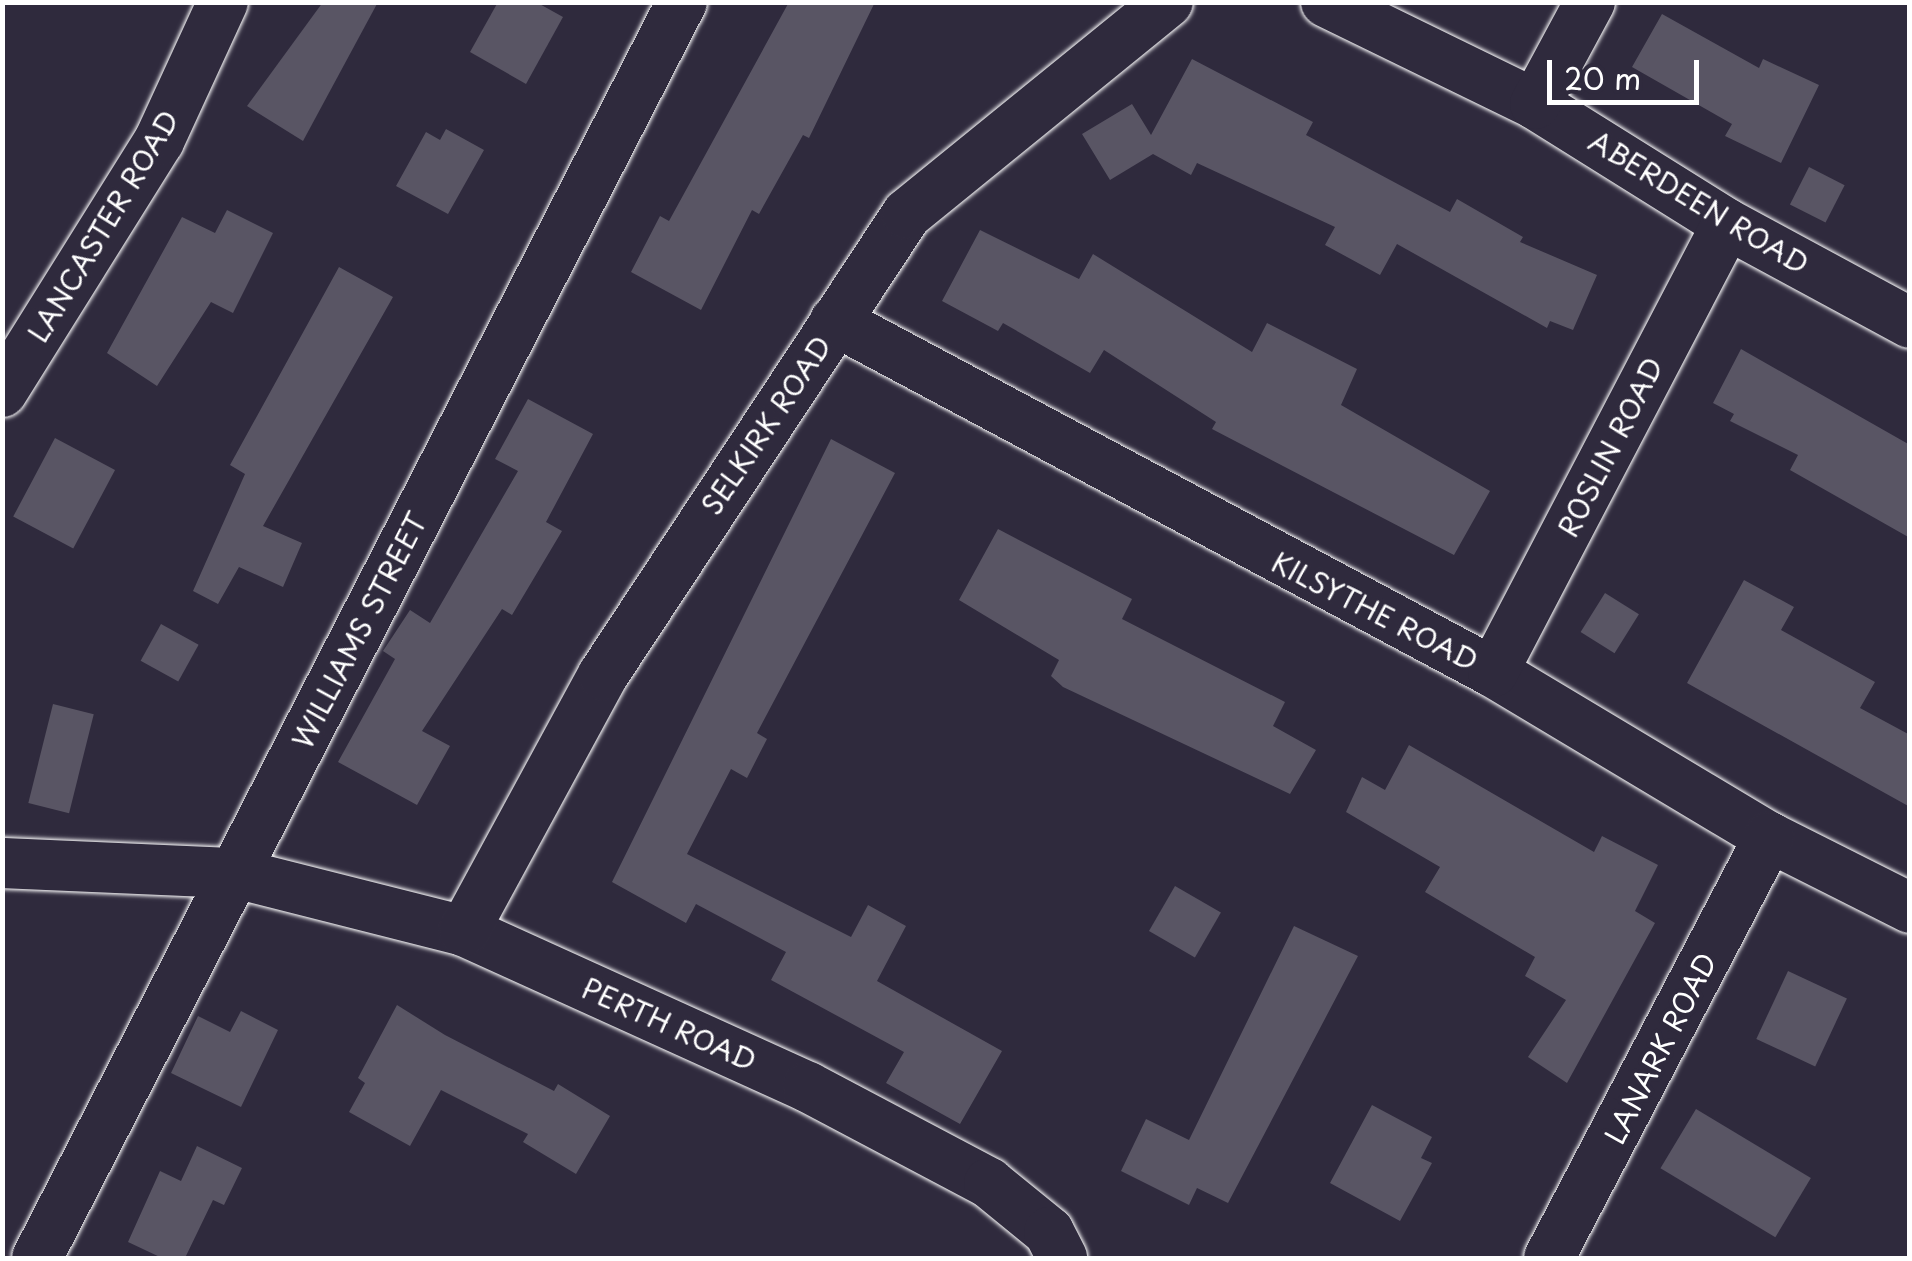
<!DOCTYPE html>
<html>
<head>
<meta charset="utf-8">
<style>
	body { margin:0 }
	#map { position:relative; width:1912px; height:1261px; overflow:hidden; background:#2f2a3d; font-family:"Playpen Sans",sans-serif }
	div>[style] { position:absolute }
	.building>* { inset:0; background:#595564; transform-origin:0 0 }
	.roads { filter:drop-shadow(0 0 2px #fff) drop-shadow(0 0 2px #fff) }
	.street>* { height:50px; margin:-25px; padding:0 25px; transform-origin:25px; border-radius:25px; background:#2f2a3d }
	span { translate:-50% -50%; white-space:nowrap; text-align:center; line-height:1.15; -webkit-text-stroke:8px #2f2a3d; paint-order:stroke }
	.street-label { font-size:28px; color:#fff }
	.frame { position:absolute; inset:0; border:5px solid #fff; pointer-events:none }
	.scale { position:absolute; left:1547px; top:60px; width:152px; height:45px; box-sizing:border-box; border:5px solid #fff; border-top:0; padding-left:12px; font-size:30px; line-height:35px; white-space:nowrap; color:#fff; -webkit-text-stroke:8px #2f2a3d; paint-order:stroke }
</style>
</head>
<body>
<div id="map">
	<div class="building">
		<div style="clip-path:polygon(323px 2px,378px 2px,303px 141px,247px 106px)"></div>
		<div style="clip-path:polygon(498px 2px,536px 2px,563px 17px,526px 84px,470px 52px)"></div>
		<div style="clip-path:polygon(789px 2px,875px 2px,809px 138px,803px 135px,759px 214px,752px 210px,701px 310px,631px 272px,660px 216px,669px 221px)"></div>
		<div style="clip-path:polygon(1662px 14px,1759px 68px,1763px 59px,1819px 85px,1781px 163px,1725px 136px,1732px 124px,1632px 67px)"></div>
		<div style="clip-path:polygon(1192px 59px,1313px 122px,1306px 135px,1450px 212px,1457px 199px,1523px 237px,1520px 242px,1597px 275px,1573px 330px,1550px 321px,1547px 328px,1397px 244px,1380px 275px,1325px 245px,1335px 227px,1197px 163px,1191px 175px,1153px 154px,1110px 180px,1082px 134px,1132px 104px,1151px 135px)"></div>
		<div style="clip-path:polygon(446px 129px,484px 150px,448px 214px,396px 186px,426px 132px,440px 140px)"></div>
		<div style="left:1809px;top:167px;width:40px;height:42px;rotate:27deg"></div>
		<div style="clip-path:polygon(227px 210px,273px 233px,233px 313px,211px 302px,157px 386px,107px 353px,182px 217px,215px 233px)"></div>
		<div style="clip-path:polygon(980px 230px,1079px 279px,1093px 254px,1252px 352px,1267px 323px,1357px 369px,1341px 405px,1490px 491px,1454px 555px,1212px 429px,1216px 422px,1104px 350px,1090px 373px,1003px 323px,998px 331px,942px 301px)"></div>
		<div style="clip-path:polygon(339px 267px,393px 297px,263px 526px,302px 543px,283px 587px,239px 567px,218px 604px,193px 591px,245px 474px,230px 465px)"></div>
		<div style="clip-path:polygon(1741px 349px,1910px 445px,1910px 538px,1790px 470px,1798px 455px,1730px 421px,1734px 414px,1713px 403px)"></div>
		<div style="clip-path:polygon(528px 399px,593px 434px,546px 522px,562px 531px,512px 615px,502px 609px,422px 731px,450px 746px,417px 805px,338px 762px,395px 659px,383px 651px,410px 610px,430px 623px,518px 471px,495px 459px)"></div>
		<div style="left:55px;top:438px;width:68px;height:89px;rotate:28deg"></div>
		<div style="clip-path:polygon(831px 439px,895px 473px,757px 733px,767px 739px,747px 778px,731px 769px,687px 854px,851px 937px,868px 905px,906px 926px,877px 981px,1002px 1051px,960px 1124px,886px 1083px,904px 1052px,771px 980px,786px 952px,696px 904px,686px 923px,612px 882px)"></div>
		<div style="clip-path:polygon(998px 529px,1132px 599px,1122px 619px,1285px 702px,1273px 726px,1316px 750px,1290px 794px,1063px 687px,1051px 676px,1059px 660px,959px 600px)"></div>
		<div style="clip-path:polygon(1744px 580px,1794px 607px,1781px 630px,1875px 682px,1860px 708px,1910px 735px,1910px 807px,1687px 683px)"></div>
		<div style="left:1605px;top:593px;width:40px;height:46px;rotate:32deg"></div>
		<div style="left:161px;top:624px;width:43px;height:42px;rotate:29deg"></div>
		<div style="left:53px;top:704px;width:42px;height:102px;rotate:14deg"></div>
		<div style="clip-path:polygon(1409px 745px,1594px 852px,1602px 836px,1658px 865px,1635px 911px,1655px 923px,1567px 1083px,1528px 1057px,1566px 1000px,1525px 976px,1535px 957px,1425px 892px,1440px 867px,1346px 812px,1362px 777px,1385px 790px)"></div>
		<div style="left:1175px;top:886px;width:53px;height:52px;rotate:30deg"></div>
		<div style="clip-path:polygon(1294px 926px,1358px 956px,1228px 1203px,1197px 1188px,1189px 1205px,1121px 1171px,1146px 1119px,1189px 1140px)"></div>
		<div style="left:1788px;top:971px;width:65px;height:75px;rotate:25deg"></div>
		<div style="clip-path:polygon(397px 1005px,445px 1035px,554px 1091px,558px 1084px,610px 1116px,576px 1174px,523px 1142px,528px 1134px,441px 1090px,410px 1146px,349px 1112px,365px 1083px,358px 1078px)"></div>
		<div style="clip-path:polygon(241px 1011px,278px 1030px,241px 1107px,171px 1073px,198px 1016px,230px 1032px)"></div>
		<div style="clip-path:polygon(1372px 1105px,1432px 1137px,1421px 1158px,1432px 1163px,1400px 1221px,1330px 1183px)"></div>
		<div style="left:1696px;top:1109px;width:134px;height:69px;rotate:31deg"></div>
		<div style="clip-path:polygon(197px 1146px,242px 1168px,224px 1205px,213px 1200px,185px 1258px,162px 1258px,128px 1242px,160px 1171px,181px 1181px)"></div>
	</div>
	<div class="roads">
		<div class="street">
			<div style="left:1326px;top:2px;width:233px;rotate:26deg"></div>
			<div style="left:1535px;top:104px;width:226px;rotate:32deg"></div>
			<div style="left:1727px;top:224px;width:208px;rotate:28.4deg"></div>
			<div style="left:1535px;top:104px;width:116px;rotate:-61.7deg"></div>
			<div style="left:835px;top:321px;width:746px;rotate:28.08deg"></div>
			<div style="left:1493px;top:672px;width:322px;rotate:30.9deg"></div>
			<div style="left:1769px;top:837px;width:158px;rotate:26.7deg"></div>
			<div style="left:2px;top:392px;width:296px;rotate:-58deg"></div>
			<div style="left:159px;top:141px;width:153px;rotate:-65.3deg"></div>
			<div style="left:1493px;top:672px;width:505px;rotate:-62.42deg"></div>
			<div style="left:2px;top:863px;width:233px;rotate:2.5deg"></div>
			<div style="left:235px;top:873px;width:236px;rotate:14.2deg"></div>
			<div style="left:464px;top:931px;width:378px;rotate:24.4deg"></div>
			<div style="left:808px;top:1087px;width:205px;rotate:27.9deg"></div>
			<div style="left:989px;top:1183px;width:77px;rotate:39.2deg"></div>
			<div style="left:1049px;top:1232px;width:29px;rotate:63deg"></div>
			<div style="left:464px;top:931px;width:291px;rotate:-61.5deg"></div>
			<div style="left:603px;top:675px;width:552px;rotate:-56.6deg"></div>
			<div style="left:907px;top:214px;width:336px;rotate:-39.1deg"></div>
			<div style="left:37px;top:1258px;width:1412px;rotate:-62.82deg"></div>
			<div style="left:1549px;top:1258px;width:475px;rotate:-62.4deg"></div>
		</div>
	</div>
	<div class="street-label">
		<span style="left:1699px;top:202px;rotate:31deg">ABERDEEN ROAD</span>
		<span style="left:103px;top:226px;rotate:-59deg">LANCASTER ROAD</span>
		<span style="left:766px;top:425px;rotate:-56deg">SELKIRK ROAD</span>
		<span style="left:1610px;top:447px;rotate:-63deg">ROSLIN ROAD</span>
		<span style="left:1375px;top:611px;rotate:27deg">KILSYTHE ROAD</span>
		<span style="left:359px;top:630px;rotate:-63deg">WILLIAMS STREET</span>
		<span style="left:669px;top:1024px;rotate:24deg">PERTH ROAD</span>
		<span style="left:1660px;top:1048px;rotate:-63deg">LANARK ROAD</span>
	</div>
	<div class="frame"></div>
	<div class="scale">20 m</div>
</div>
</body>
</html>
